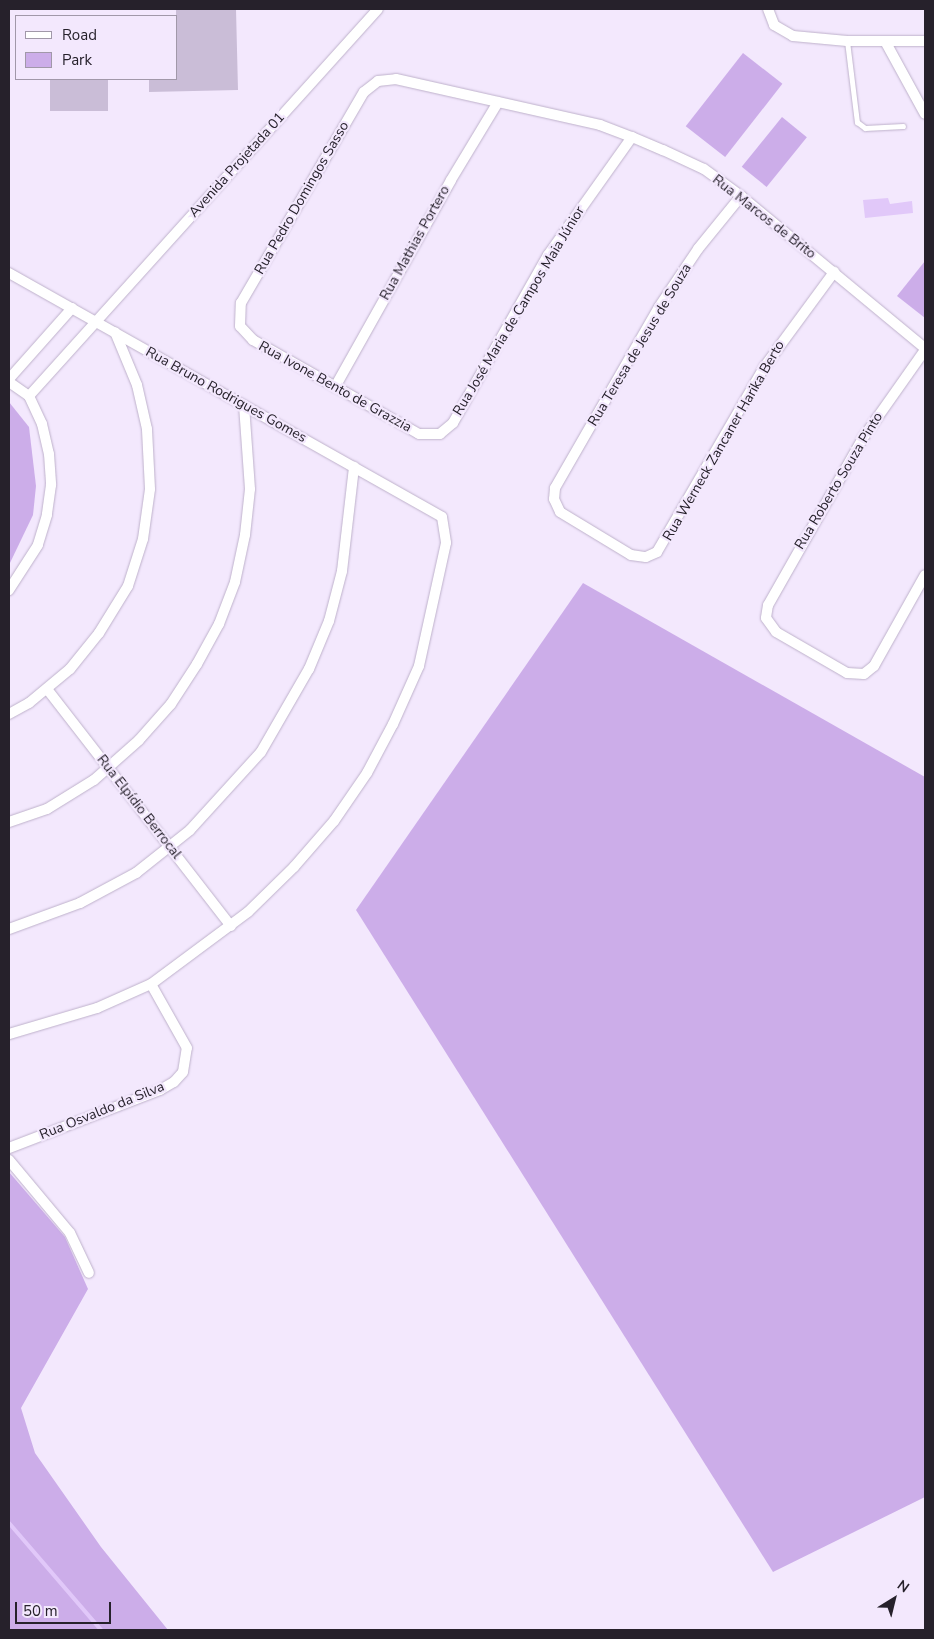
<!DOCTYPE html>
<html>
<head>
<meta charset="utf-8">
<style>
	body { margin:0 }
	#map { position:relative; width:934px; height:1639px; overflow:hidden; background:#f3e8fd; font-family:"Nunito Sans",sans-serif }
	div>[style] { position:absolute }
	.green>* { inset:0; background:#ccade9; transform-origin:0 0 }
	.water>* { inset:0; background:#e1c8f9 }
	.stream>* { height:4px; margin:-2px; padding:0 2px; transform-origin:2px; border-radius:2px; background:#e1c8f9 }
	.building>* { inset:0; background:#cabdd7; transform-origin:0 0 }
	.roads { filter:drop-shadow(0 0 1px #beb1cb) drop-shadow(0 0 1px #beb1cb) }
	.service>* { height:5px; margin:-2.5px; padding:0 2.5px; transform-origin:2.5px; border-radius:2.5px; background:#fff }
	.minor>* { height:10px; margin:-5px; padding:0 5px; transform-origin:5px; border-radius:5px; background:#fff }
	span { translate:-50% -50%; white-space:nowrap; text-align:center; line-height:1.15; -webkit-text-stroke:4.5px #f3e8fd; paint-order:stroke }
	.street-label { font-size:14px; color:#26212b }
	.frame { position:absolute; inset:0; border:10px solid #26212b; pointer-events:none }
	.legend { position:absolute; left:15px; top:15px; width:162px; height:65px; box-sizing:border-box; background:#f3e8fd; border:1px solid #a198a9; margin:0; padding:6px 9px; list-style:none; font-size:15px; color:#26212b }
	.legend li { display:flex; align-items:center; gap:10px; height:25px }
	.legend b { width:25px; border:1px solid #a198a9 }
	.north { position:absolute; left:869px; top:1574px; width:50px; height:50px; -webkit-text-stroke:4px #f3e8fd; paint-order:stroke; rotate:36deg; font-size:14px; font-weight:700; line-height:20px; text-align:center; color:#26212b }
	.north::after { content:''; display:block; margin:auto; width:18px; height:22px; background:#26212b; clip-path:polygon(50% 0,100% 100%,50% 72%,0 100%) }
	.scale { position:absolute; left:15px; top:1602px; width:96px; height:22px; box-sizing:border-box; border:2px solid #26212b; border-top:0; padding-left:6px; font-size:15px; line-height:18px; white-space:nowrap; color:#26212b; -webkit-text-stroke:4px #f3e8fd; paint-order:stroke }
</style>
</head>
<body>
<div id="map">
	<div class="green">
		<div style="left:743px;top:53px;width:50px;height:93px;rotate:38deg"></div>
		<div style="left:782px;top:117px;width:32px;height:64px;rotate:39deg"></div>
		<div style="clip-path:polygon(925px 261px,925px 318px,897px 296px)"></div>
		<div style="clip-path:polygon(9px 402px,29px 427px,36px 486px,33px 515px,9px 565px)"></div>
		<div style="clip-path:polygon(583px 583px,925px 777px,925px 1497px,773px 1572px,356px 910px)"></div>
		<div style="clip-path:polygon(9px 1172px,65px 1237px,88px 1289px,21px 1408px,35px 1453px,101px 1547px,168px 1630px,9px 1630px)"></div>
	</div>
	<div class="water">
		<div style="clip-path:polygon(888px 198px,890px 204px,912px 201px,913px 213px,865px 218px,863px 200px)"></div>
	</div>
	<div class="stream">
		<div style="left:9px;top:1523px;width:141px;rotate:49.3deg"></div>
	</div>
	<div class="building">
		<div style="clip-path:polygon(176px 9px,236px 9px,238px 90px,149px 92px,149px 79px,176px 79px)"></div>
		<div style="left:50px;top:79px;width:58px;height:32px"></div>
	</div>
	<div class="roads">
		<div class="service">
			<div style="left:847px;top:41px;width:82px;rotate:83deg"></div>
			<div style="left:857px;top:122px;width:10px;rotate:37deg"></div>
			<div style="left:865px;top:128px;width:38px;rotate:-3deg"></div>
		</div>
		<div class="minor">
			<div style="left:768px;top:9px;width:17px;rotate:69deg"></div>
			<div style="left:774px;top:25px;width:22px;rotate:30deg"></div>
			<div style="left:793px;top:36px;width:54px;rotate:5.3deg"></div>
			<div style="left:847px;top:41px;width:78px"></div>
			<div style="left:885px;top:41px;width:83px;rotate:61.3deg"></div>
			<div style="left:632px;top:137px;width:145px;rotate:125.4deg"></div>
			<div style="left:548px;top:255px;width:193px;rotate:119.5deg"></div>
			<div style="left:453px;top:423px;width:17px;rotate:140deg"></div>
			<div style="left:440px;top:434px;width:21px;rotate:180deg"></div>
			<div style="left:419px;top:434px;width:191px;rotate:-150.5deg"></div>
			<div style="left:253px;top:340px;width:19px;rotate:-133deg"></div>
			<div style="left:240px;top:326px;width:23px;rotate:-88deg"></div>
			<div style="left:241px;top:303px;width:244px;rotate:-59.8deg"></div>
			<div style="left:364px;top:92px;width:18px;rotate:-38deg"></div>
			<div style="left:378px;top:81px;width:18px;rotate:-6deg"></div>
			<div style="left:396px;top:79px;width:209px;rotate:12.7deg"></div>
			<div style="left:600px;top:125px;width:34px;rotate:21deg"></div>
			<div style="left:632px;top:137px;width:34px;rotate:23deg"></div>
			<div style="left:663px;top:150px;width:45px;rotate:24.9deg"></div>
			<div style="left:704px;top:169px;width:46px;rotate:36.1deg"></div>
			<div style="left:741px;top:196px;width:239px;rotate:39.6deg"></div>
			<div style="left:741px;top:196px;width:68px;rotate:129.1deg"></div>
			<div style="left:698px;top:249px;width:70px;rotate:123.9deg"></div>
			<div style="left:659px;top:307px;width:209px;rotate:119.9deg"></div>
			<div style="left:555px;top:488px;width:11px;rotate:95deg"></div>
			<div style="left:554px;top:499px;width:14px;rotate:65deg"></div>
			<div style="left:560px;top:512px;width:83px;rotate:31.2deg"></div>
			<div style="left:631px;top:555px;width:15px;rotate:8deg"></div>
			<div style="left:646px;top:557px;width:12px;rotate:-24deg"></div>
			<div style="left:657px;top:552px;width:215px;rotate:-59.9deg"></div>
			<div style="left:765px;top:366px;width:117px;rotate:-53.7deg"></div>
			<div style="left:9px;top:273px;width:497px;rotate:29.4deg"></div>
			<div style="left:442px;top:517px;width:26px;rotate:81deg"></div>
			<div style="left:446px;top:543px;width:126px;rotate:102.4deg"></div>
			<div style="left:419px;top:666px;width:64px;rotate:114.1deg"></div>
			<div style="left:393px;top:724px;width:55px;rotate:118deg"></div>
			<div style="left:367px;top:773px;width:58px;rotate:124.5deg"></div>
			<div style="left:334px;top:821px;width:61px;rotate:131deg"></div>
			<div style="left:294px;top:867px;width:64px;rotate:135.6deg"></div>
			<div style="left:248px;top:912px;width:121px;rotate:143.4deg"></div>
			<div style="left:151px;top:984px;width:59px;rotate:156deg"></div>
			<div style="left:97px;top:1008px;width:92px;rotate:163.5deg"></div>
			<div style="left:925px;top:350px;width:108px;rotate:125.2deg"></div>
			<div style="left:863px;top:438px;width:192px;rotate:119.6deg"></div>
			<div style="left:768px;top:605px;width:13px;rotate:99deg"></div>
			<div style="left:766px;top:618px;width:17px;rotate:54deg"></div>
			<div style="left:776px;top:632px;width:82px;rotate:30deg"></div>
			<div style="left:847px;top:673px;width:17px;rotate:3deg"></div>
			<div style="left:864px;top:674px;width:13px;rotate:-39deg"></div>
			<div style="left:874px;top:666px;width:104px;rotate:-60.7deg"></div>
			<div style="left:9px;top:379px;width:95px;rotate:-48.4deg"></div>
			<div style="left:9px;top:382px;width:24px;rotate:35deg"></div>
			<div style="left:29px;top:396px;width:31px;rotate:65deg"></div>
			<div style="left:42px;top:424px;width:31px;rotate:77deg"></div>
			<div style="left:49px;top:454px;width:31px;rotate:86deg"></div>
			<div style="left:51px;top:485px;width:30px;rotate:98deg"></div>
			<div style="left:47px;top:515px;width:31px;rotate:107deg"></div>
			<div style="left:38px;top:545px;width:54px;rotate:122.8deg"></div>
			<div style="left:335px;top:387px;width:237px;rotate:-60.7deg"></div>
			<div style="left:451px;top:180px;width:91px;rotate:-58.9deg"></div>
			<div style="left:29px;top:396px;width:521px;rotate:-47.96deg"></div>
			<div style="left:47px;top:689px;width:300px;rotate:52.2deg"></div>
			<div style="left:9px;top:714px;width:23px;rotate:-29deg"></div>
			<div style="left:29px;top:703px;width:53px;rotate:-39.7deg"></div>
			<div style="left:70px;top:669px;width:46px;rotate:-51.1deg"></div>
			<div style="left:99px;top:633px;width:55px;rotate:-58.3deg"></div>
			<div style="left:128px;top:586px;width:49px;rotate:-72.3deg"></div>
			<div style="left:143px;top:539px;width:50px;rotate:-82deg"></div>
			<div style="left:150px;top:489px;width:60px;rotate:-92.9deg"></div>
			<div style="left:147px;top:429px;width:45px;rotate:-102.8deg"></div>
			<div style="left:137px;top:385px;width:57px;rotate:-112.5deg"></div>
			<div style="left:9px;top:822px;width:40px;rotate:-18.9deg"></div>
			<div style="left:47px;top:809px;width:55px;rotate:-31.7deg"></div>
			<div style="left:94px;top:780px;width:60px;rotate:-41.6deg"></div>
			<div style="left:139px;top:740px;width:48px;rotate:-48.4deg"></div>
			<div style="left:171px;top:704px;width:48px;rotate:-57deg"></div>
			<div style="left:197px;top:664px;width:46px;rotate:-61.2deg"></div>
			<div style="left:219px;top:624px;width:45px;rotate:-69.1deg"></div>
			<div style="left:235px;top:582px;width:48px;rotate:-78deg"></div>
			<div style="left:245px;top:535px;width:46px;rotate:-83.8deg"></div>
			<div style="left:250px;top:489px;width:84px;rotate:-94.1deg"></div>
			<div style="left:9px;top:929px;width:76px;rotate:-20.1deg"></div>
			<div style="left:80px;top:903px;width:64px;rotate:-28.2deg"></div>
			<div style="left:136px;top:873px;width:69px;rotate:-38.5deg"></div>
			<div style="left:190px;top:830px;width:105px;rotate:-47.7deg"></div>
			<div style="left:261px;top:752px;width:96px;rotate:-60deg"></div>
			<div style="left:309px;top:669px;width:52px;rotate:-67.4deg"></div>
			<div style="left:329px;top:621px;width:52px;rotate:-75.4deg"></div>
			<div style="left:342px;top:571px;width:105px;rotate:-83.4deg"></div>
			<div style="left:9px;top:1148px;width:162px;rotate:-21deg"></div>
			<div style="left:160px;top:1090px;width:16px;rotate:-30deg"></div>
			<div style="left:174px;top:1082px;width:13px;rotate:-48deg"></div>
			<div style="left:183px;top:1072px;width:24px;rotate:-81deg"></div>
			<div style="left:187px;top:1048px;width:73px;rotate:-119.4deg"></div>
			<div style="left:9px;top:1160px;width:95px;rotate:50.1deg"></div>
			<div style="left:70px;top:1233px;width:44px;rotate:64.6deg"></div>
		</div>
	</div>
	<div class="street-label">
		<span style="left:237px;top:165px;rotate:-48deg">Avenida Projetada 01</span>
		<span style="left:302px;top:198px;rotate:-60deg">Rua Pedro Domingos Sasso</span>
		<span style="left:764px;top:217px;rotate:38deg">Rua Marcos de Brito</span>
		<span style="left:415px;top:243px;rotate:-61deg">Rua Mathias Portero</span>
		<span style="left:519px;top:311px;rotate:-59deg">Rua José Maria de Campos Maia Júnior</span>
		<span style="left:640px;top:345px;rotate:-59deg">Rua Teresa de Jesus de Souza</span>
		<span style="left:335px;top:387px;rotate:29deg">Rua Ivone Bento de Grazzia</span>
		<span style="left:226px;top:395px;rotate:29deg">Rua Bruno Rodrigues Gomes</span>
		<span style="left:724px;top:441px;rotate:-60deg">Rua Werneck Zancaner Harika Berto</span>
		<span style="left:839px;top:481px;rotate:-59deg">Rua Roberto Souza Pinto</span>
		<span style="left:139px;top:807px;rotate:52deg">Rua Elpídio Berrocal</span>
		<span style="left:102px;top:1111px;rotate:-22deg">Rua Osvaldo da Silva</span>
	</div>
	<div class="frame"></div>
	<ul class="legend">
	<li><b style="height:6px;background:#fff"></b>Road</li>
	<li><b style="height:14px;background:#ccade9"></b>Park</li>
	</ul>
	<div class="north">N</div>
	<div class="scale">50 m</div>
</div>
</body>
</html>
